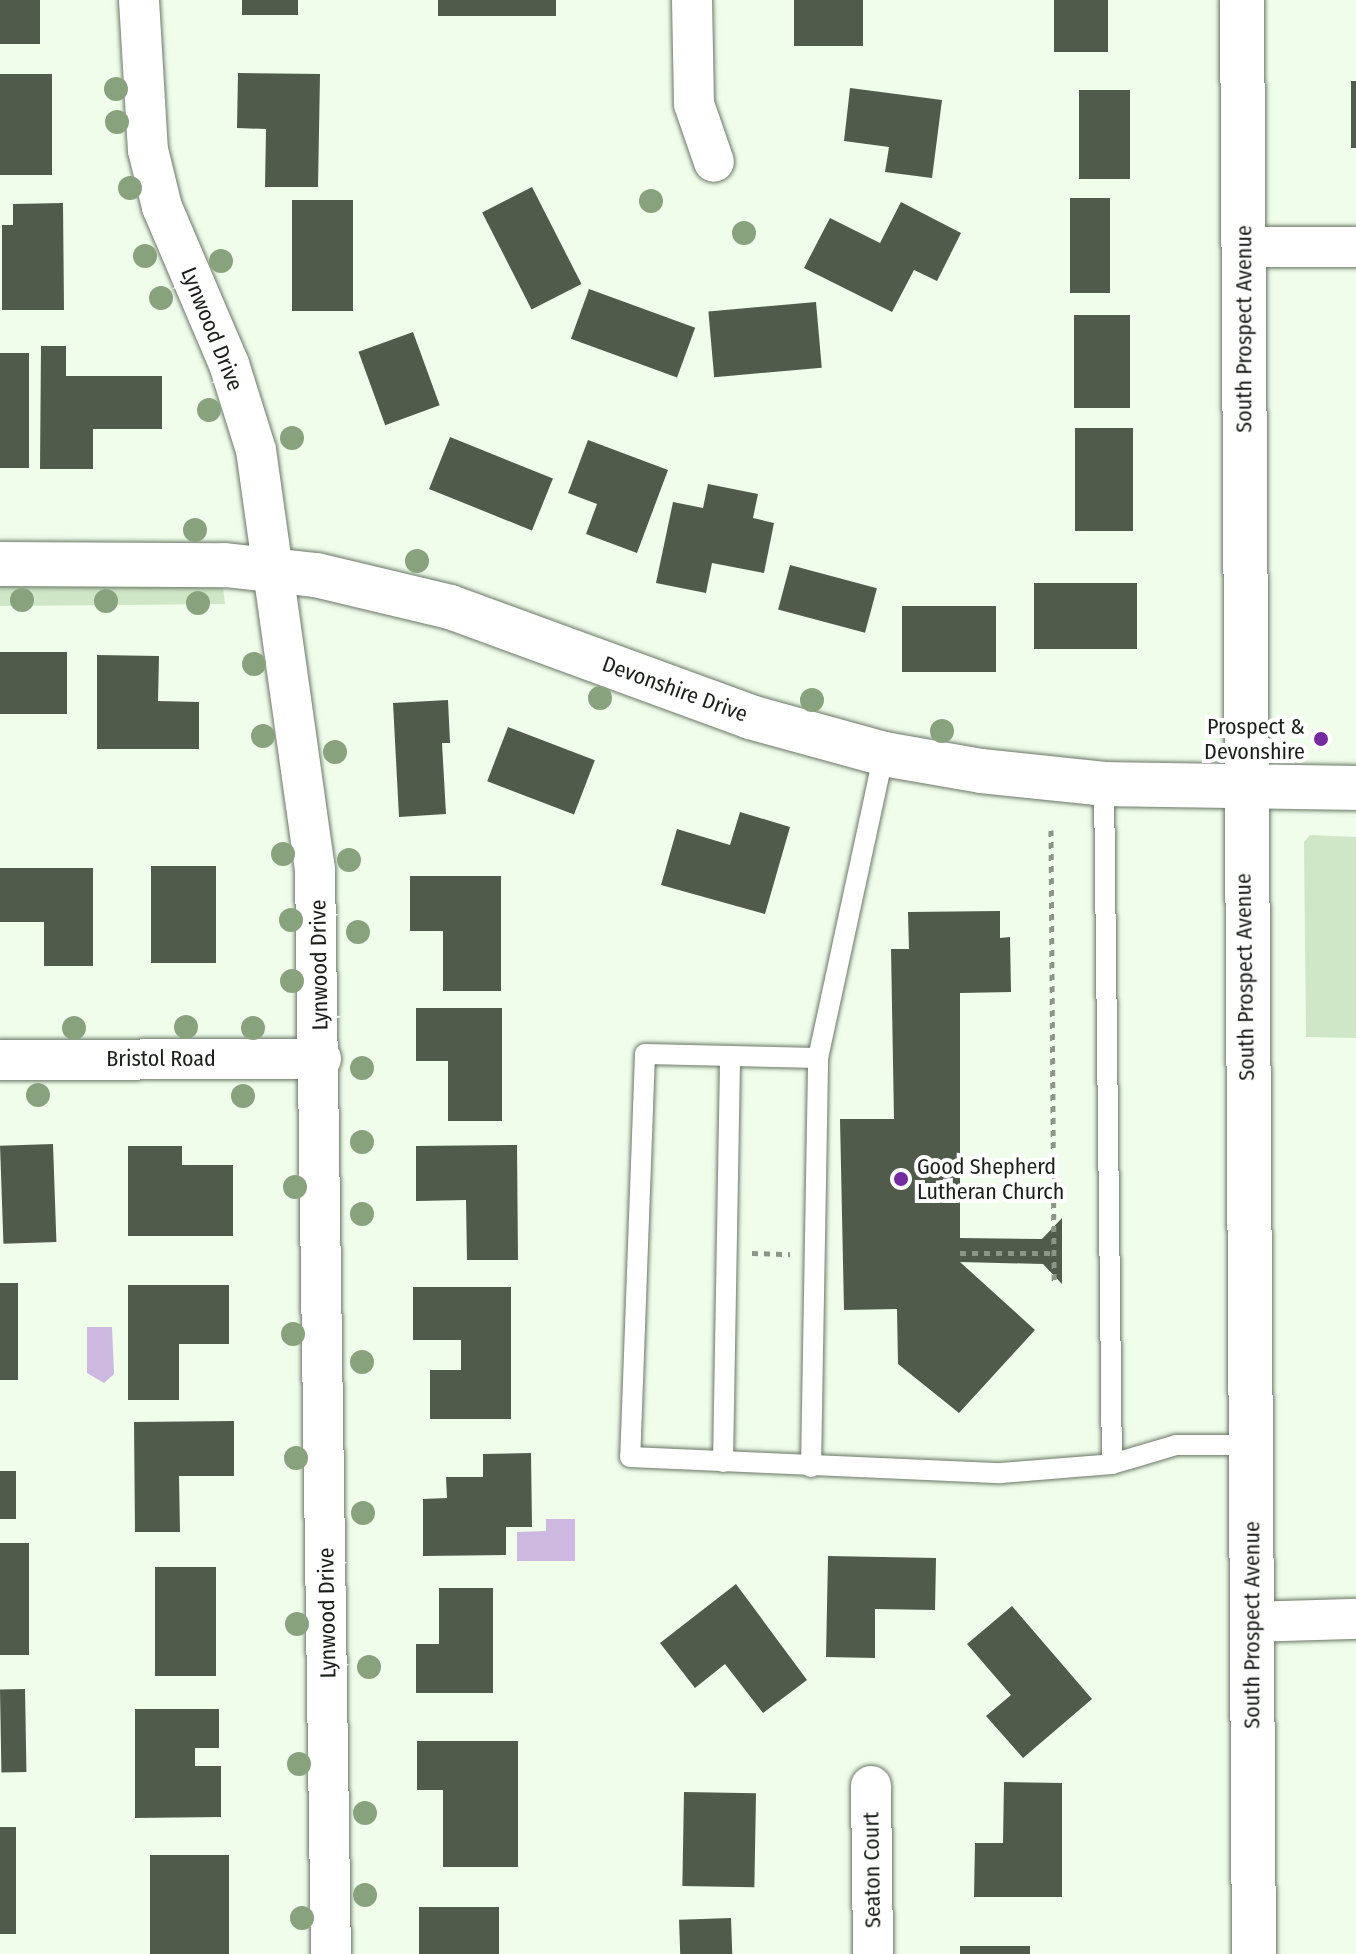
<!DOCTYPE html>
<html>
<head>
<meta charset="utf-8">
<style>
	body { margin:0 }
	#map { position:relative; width:1356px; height:1954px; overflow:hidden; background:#effdea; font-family:"Fira Sans Condensed",sans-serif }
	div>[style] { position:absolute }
	.green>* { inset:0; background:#cfe7c6 }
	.water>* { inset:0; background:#cdb8df }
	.building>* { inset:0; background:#505b4b; transform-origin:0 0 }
	.path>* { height:5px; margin-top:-2.5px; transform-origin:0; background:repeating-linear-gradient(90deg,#8b9588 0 6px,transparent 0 12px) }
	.roads { filter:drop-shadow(0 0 2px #6a7666) drop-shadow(0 0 2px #6a7666) }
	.lane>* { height:20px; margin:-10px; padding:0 10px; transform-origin:10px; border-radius:10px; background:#fff }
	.street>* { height:40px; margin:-20px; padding:0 20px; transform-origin:20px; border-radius:20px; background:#fff }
	.secondary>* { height:44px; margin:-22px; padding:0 22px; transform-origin:22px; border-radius:22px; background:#fff }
	.trees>* { width:24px; height:24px; margin:-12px; border-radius:50%; background:#89a27e }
	.dots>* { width:22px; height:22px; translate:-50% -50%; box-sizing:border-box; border:4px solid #fff; border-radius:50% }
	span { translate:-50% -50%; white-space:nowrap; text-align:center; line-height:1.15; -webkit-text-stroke:8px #fff; paint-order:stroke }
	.street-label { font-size:22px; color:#1a1f19 }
	.poi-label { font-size:22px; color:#1a1f19 }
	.right { translate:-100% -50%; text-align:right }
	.left { translate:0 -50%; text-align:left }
</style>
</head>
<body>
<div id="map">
	<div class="green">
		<div style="clip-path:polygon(0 585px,223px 587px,225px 604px,0 606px)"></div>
		<div style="clip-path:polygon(1310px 835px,1356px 837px,1356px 1038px,1306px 1037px,1304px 842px)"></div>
	</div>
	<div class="water">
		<div style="clip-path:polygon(87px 1327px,112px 1327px,114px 1374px,104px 1383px,87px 1373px)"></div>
		<div style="clip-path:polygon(546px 1519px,575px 1519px,575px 1561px,517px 1561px,517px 1532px,546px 1531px)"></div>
	</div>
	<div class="building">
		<div style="left:0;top:0;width:40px;height:44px"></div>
		<div style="left:242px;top:0;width:56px;height:15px"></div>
		<div style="left:438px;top:0;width:118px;height:16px"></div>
		<div style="left:794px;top:0;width:69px;height:46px"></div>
		<div style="left:1054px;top:0;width:54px;height:52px"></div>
		<div style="clip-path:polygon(238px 73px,320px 74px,318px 187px,265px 187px,266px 129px,237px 128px)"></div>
		<div style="left:0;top:74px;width:52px;height:101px"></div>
		<div style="left:1351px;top:81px;width:5px;height:67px"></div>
		<div style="clip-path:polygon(850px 88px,942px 100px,932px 178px,885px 172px,889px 147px,844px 141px)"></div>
		<div style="left:1079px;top:90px;width:51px;height:89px"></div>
		<div style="left:532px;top:187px;width:109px;height:56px;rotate:63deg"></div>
		<div style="left:1070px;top:198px;width:40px;height:95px"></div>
		<div style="left:292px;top:200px;width:61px;height:111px"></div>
		<div style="clip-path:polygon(901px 202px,961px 233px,937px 281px,914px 270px,892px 312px,804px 268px,830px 218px,880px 243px)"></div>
		<div style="clip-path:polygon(63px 203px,64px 310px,2px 310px,2px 225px,13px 225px,13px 204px)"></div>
		<div style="left:589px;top:289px;width:113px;height:53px;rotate:20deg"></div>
		<div style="left:816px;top:302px;width:66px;height:108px;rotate:85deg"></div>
		<div style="left:1074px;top:315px;width:56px;height:93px"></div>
		<div style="left:413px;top:332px;width:78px;height:58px;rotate:70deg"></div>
		<div style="clip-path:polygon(41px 346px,66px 346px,66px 376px,162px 376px,162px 429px,93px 429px,93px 469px,40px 469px)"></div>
		<div style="left:0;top:353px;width:29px;height:115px"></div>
		<div style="left:1075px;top:428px;width:58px;height:103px"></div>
		<div style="left:450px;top:437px;width:111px;height:56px;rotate:22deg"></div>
		<div style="clip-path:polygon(588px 440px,668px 470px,637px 553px,586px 534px,597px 504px,568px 493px)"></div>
		<div style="clip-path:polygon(708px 484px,758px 494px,753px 518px,774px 523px,764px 573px,712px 563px,706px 593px,656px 583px,673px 502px,703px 508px)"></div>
		<div style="left:790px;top:565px;width:90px;height:46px;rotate:15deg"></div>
		<div style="left:1034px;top:583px;width:103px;height:66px"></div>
		<div style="left:902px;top:606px;width:94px;height:66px"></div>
		<div style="left:0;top:652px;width:67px;height:62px"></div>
		<div style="clip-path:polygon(97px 655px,159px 656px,158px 701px,199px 702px,199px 749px,97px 749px)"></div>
		<div style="clip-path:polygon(448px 700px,450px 743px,442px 743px,446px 814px,399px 817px,393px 703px)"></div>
		<div style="left:508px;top:727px;width:93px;height:58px;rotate:21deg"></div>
		<div style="clip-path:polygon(740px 812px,790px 827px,765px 914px,661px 885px,677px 829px,730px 845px)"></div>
		<div style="left:151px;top:866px;width:65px;height:97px"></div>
		<div style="clip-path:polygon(0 868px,93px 868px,93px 966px,44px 966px,44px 922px,0 922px)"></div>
		<div style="clip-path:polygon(410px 876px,501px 876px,501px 991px,443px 991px,443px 931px,410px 931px)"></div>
		<div style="clip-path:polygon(1000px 911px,1000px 938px,1010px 937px,1011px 992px,960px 993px,960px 1238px,1042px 1239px,1062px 1218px,1062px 1284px,1043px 1264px,960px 1262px,1035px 1330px,959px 1413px,898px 1364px,897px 1309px,844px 1310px,840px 1119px,894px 1119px,891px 949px,909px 949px,908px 912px)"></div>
		<div style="clip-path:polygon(416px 1008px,502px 1008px,502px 1121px,448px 1121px,448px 1061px,416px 1061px)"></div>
		<div style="left:53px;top:1144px;width:98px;height:53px;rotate:88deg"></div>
		<div style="clip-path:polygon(517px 1145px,518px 1260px,467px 1260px,466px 1200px,416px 1201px,416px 1146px)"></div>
		<div style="clip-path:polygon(128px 1146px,182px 1146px,182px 1165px,233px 1165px,233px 1236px,128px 1236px)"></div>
		<div style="left:0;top:1283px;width:18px;height:97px"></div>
		<div style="clip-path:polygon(128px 1285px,229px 1285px,229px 1344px,179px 1344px,179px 1400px,128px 1400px)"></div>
		<div style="clip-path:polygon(413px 1287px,511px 1287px,511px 1419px,430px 1419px,430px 1370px,461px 1370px,461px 1340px,413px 1340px)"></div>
		<div style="clip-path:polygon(234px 1421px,234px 1476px,179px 1476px,180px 1532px,135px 1532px,134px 1422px)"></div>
		<div style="clip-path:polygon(531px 1453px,532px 1527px,506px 1527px,506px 1555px,423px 1556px,423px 1499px,447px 1498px,446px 1477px,483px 1477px,483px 1454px)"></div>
		<div style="left:0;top:1471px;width:16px;height:48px"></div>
		<div style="left:0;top:1543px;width:29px;height:112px"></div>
		<div style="clip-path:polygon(828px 1556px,936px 1558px,935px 1610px,875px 1609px,875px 1658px,826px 1657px)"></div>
		<div style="left:155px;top:1567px;width:61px;height:109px"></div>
		<div style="clip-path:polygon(736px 1584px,807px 1680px,763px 1713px,725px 1664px,695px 1688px,660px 1643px)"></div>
		<div style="clip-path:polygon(439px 1588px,493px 1588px,493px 1693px,416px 1693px,416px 1644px,439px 1644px)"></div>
		<div style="clip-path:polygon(1012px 1606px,1092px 1699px,1023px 1758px,986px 1716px,1011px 1695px,967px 1644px)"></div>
		<div style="left:25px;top:1689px;width:83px;height:25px;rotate:89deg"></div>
		<div style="clip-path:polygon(135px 1709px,219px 1709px,219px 1748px,195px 1748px,195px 1766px,221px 1766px,221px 1817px,135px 1818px)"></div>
		<div style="clip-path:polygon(417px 1741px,518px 1741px,518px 1867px,443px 1867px,443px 1790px,417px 1790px)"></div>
		<div style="clip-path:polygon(1004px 1782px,1062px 1783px,1062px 1897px,974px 1897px,975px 1843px,1003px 1843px)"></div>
		<div style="left:684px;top:1792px;width:72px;height:94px;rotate:1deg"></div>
		<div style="left:0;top:1827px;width:16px;height:107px"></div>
		<div style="left:150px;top:1855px;width:79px;height:99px"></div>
		<div style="left:419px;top:1907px;width:80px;height:47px"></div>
		<div style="left:731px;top:1918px;width:36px;height:52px;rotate:88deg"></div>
		<div style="left:960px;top:1946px;width:70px;height:8px"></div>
	</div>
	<div class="path">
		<div style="left:1051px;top:830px;width:454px;rotate:89.6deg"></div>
		<div style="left:752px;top:1253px;width:38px;rotate:2deg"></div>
		<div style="left:960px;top:1253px;width:94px"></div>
	</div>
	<div class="roads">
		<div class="lane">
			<div style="left:1104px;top:784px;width:680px;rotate:89.33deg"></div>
			<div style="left:818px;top:1058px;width:173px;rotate:-178.7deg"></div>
			<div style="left:645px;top:1054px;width:403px;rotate:92.1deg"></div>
			<div style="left:630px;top:1457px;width:371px;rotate:2.5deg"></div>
			<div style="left:1001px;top:1473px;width:111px;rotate:-4.6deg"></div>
			<div style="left:1112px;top:1464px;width:67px;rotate:-16.5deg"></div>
			<div style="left:1176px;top:1445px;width:75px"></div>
			<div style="left:723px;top:1462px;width:406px;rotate:-89deg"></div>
			<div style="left:811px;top:1467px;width:409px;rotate:-89deg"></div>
			<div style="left:818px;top:1058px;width:311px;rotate:-77.8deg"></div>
		</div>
		<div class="street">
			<div style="left:139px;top:0;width:150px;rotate:86.6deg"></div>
			<div style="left:148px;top:150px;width:59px;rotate:76.2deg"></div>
			<div style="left:162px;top:207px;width:171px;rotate:66.9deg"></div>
			<div style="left:229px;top:364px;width:90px;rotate:72.6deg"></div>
			<div style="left:256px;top:450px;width:423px;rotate:82deg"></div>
			<div style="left:315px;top:869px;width:1085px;rotate:89.16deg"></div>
			<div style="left:692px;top:0;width:104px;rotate:88.9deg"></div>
			<div style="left:694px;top:104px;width:61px;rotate:71deg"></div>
			<div style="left:1243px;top:247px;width:113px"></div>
			<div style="left:0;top:1060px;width:321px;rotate:-0.2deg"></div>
			<div style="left:1252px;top:1622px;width:104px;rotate:-1.7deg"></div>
			<div style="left:871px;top:1786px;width:168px;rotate:89.3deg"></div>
		</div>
		<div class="secondary">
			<div style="left:1242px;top:0;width:1954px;rotate:89.65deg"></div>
			<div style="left:0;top:564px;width:225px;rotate:0.3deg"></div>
			<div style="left:225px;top:565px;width:92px;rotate:6.3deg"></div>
			<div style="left:316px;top:575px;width:138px;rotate:13.4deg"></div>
			<div style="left:450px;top:607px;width:320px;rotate:20.1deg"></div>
			<div style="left:750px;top:717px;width:139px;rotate:15.4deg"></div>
			<div style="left:884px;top:754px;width:98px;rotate:9.9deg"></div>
			<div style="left:981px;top:771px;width:124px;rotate:6deg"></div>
			<div style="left:1104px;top:784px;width:252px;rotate:0.9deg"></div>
		</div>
	</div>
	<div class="trees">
		<div style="left:116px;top:89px"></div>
		<div style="left:117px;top:122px"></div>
		<div style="left:130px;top:188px"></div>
		<div style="left:651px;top:201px"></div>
		<div style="left:744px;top:233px"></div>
		<div style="left:145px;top:256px"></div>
		<div style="left:221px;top:261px"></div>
		<div style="left:161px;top:298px"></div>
		<div style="left:209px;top:410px"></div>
		<div style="left:292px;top:438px"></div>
		<div style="left:195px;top:530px"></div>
		<div style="left:417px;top:561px"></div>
		<div style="left:22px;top:600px"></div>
		<div style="left:106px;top:601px"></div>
		<div style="left:198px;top:603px"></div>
		<div style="left:254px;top:664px"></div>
		<div style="left:600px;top:698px"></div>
		<div style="left:812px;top:700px"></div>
		<div style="left:942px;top:731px"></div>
		<div style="left:263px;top:736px"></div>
		<div style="left:335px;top:752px"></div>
		<div style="left:283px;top:854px"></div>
		<div style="left:349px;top:860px"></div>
		<div style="left:291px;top:920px"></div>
		<div style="left:358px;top:932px"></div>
		<div style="left:292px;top:981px"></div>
		<div style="left:186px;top:1027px"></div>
		<div style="left:74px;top:1028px"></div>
		<div style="left:253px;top:1028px"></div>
		<div style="left:362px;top:1068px"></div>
		<div style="left:38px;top:1095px"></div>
		<div style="left:243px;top:1096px"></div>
		<div style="left:362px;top:1142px"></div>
		<div style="left:295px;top:1187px"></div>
		<div style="left:362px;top:1214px"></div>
		<div style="left:293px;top:1334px"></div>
		<div style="left:362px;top:1362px"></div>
		<div style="left:296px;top:1458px"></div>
		<div style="left:363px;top:1513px"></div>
		<div style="left:297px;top:1624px"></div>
		<div style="left:369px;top:1667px"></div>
		<div style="left:299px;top:1764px"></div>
		<div style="left:365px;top:1813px"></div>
		<div style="left:365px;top:1895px"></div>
		<div style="left:302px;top:1918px"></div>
	</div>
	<div class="dots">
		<div style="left:1321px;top:739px;background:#732b9f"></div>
		<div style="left:901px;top:1179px;background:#732b9f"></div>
	</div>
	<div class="street-label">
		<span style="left:212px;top:329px;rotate:68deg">Lynwood Drive</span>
		<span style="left:1244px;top:329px;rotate:-90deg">South Prospect Avenue</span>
		<span style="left:675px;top:689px;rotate:20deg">Devonshire Drive</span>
		<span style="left:319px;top:965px;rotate:-91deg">Lynwood Drive</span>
		<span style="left:1245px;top:977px;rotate:-91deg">South Prospect Avenue</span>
		<span style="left:161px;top:1059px">Bristol Road</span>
		<span style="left:327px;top:1613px;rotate:-91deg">Lynwood Drive</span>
		<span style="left:1252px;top:1625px;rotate:-90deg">South Prospect Avenue</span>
		<span style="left:872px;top:1870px;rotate:-91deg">Seaton Court</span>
	</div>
	<div class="poi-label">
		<span class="right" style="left:1305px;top:739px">Prospect &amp;<br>Devonshire</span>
		<span class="left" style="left:917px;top:1179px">Good Shepherd<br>Lutheran Church</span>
	</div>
</div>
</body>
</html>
